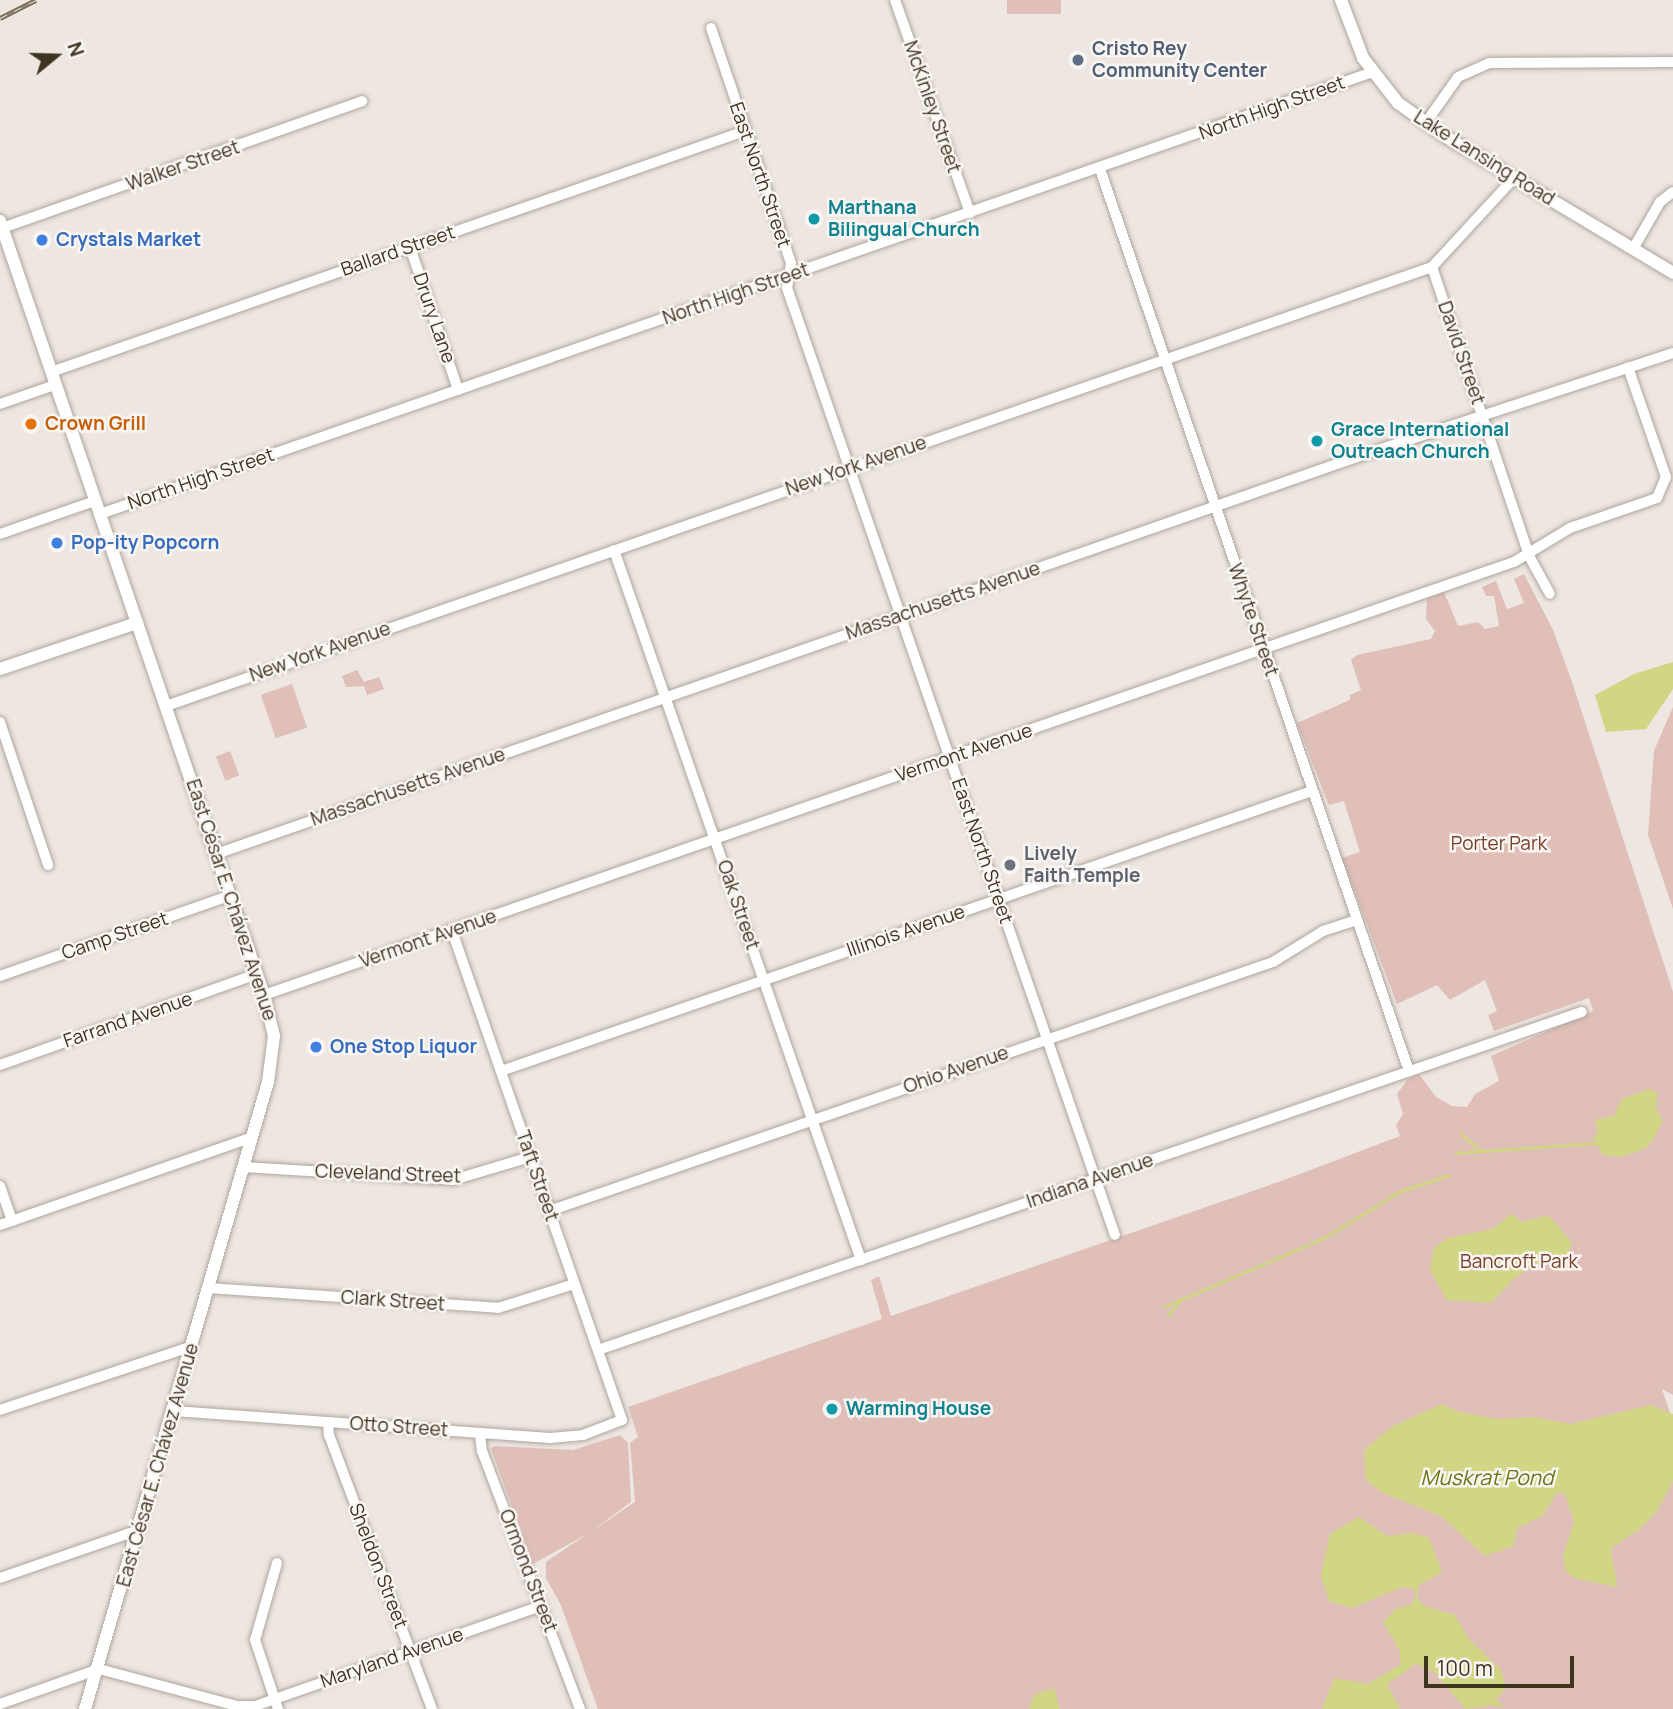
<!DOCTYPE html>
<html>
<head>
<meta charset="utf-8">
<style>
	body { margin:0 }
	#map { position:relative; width:1673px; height:1709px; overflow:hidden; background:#ede6e1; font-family:Manrope,sans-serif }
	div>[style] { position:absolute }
	.green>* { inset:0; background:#e0bfb8; transform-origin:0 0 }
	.water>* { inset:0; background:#d1d684 }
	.stream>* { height:2.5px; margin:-1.25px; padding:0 1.25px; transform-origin:1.25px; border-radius:1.25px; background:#d1d684 }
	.roads { filter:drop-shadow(0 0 2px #aea69c) drop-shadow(0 0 2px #aea69c) }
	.minor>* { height:10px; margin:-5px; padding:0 5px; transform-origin:5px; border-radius:5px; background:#fff }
	.tertiary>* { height:12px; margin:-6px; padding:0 6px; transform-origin:6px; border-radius:6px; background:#fff }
	.secondary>* { height:12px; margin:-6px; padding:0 6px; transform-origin:6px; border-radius:6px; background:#fff }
	.rail>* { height:5px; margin-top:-2.5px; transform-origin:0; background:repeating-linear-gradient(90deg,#f9f5f2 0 8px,#7a6f5a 0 16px); box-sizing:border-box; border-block:2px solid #7a6f5a }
	.dots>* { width:19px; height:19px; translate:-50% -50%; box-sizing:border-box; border:4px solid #f9f5f2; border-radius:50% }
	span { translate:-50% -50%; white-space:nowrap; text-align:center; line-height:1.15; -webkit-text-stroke:5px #f9f5f2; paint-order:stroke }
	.service-label { font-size:19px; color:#4e5e75; font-weight:700 }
	.left { translate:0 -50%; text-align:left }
	.street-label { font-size:19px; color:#3f3420 }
	.culture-label { font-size:19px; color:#0d838f; font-weight:700 }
	.shop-label { font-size:19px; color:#366cbe; font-weight:700 }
	.food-label { font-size:19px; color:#c56008; font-weight:700 }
	.park-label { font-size:19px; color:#793f27 }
	.worship-label { font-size:19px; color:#5b616d; font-weight:700 }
	.water-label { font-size:21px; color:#6d7515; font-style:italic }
	.north { position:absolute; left:21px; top:21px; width:70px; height:70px; -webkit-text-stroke:5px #f9f5f2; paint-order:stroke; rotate:71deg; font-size:19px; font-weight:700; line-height:28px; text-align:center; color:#3f3420 }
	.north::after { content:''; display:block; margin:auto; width:24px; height:32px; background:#3f3420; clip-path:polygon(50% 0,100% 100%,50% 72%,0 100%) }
	.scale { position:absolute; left:1424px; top:1656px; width:150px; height:32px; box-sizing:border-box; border:4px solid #3f3420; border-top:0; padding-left:9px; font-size:21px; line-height:24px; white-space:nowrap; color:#3f3420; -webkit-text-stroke:5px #f9f5f2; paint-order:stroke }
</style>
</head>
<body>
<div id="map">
	<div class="green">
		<div style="left:1007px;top:0;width:54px;height:14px"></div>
		<div style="clip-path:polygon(1524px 574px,1553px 630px,1572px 682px,1673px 992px,1673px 1395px,1662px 1389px,1673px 1422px,1673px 1709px,598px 1709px,561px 1605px,546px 1578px,546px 1562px,587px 1534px,533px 1564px,491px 1449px,494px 1446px,573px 1450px,620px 1435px,628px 1443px,631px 1502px,589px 1533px,635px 1502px,630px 1443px,638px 1437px,628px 1407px,882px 1319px,871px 1280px,879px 1276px,891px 1316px,1284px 1180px,1400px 1136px,1396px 1125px,1403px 1114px,1397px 1094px,1408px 1079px,1419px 1074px,1436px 1097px,1452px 1106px,1467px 1107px,1475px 1094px,1499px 1081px,1491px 1056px,1593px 1011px,1589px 998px,1494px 1031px,1488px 1015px,1497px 1011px,1485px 980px,1450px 1000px,1437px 985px,1397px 1004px,1342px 858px,1360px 852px,1344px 801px,1329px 805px,1297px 723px,1350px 700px,1350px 695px,1361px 690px,1351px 660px,1357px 655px,1431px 639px,1435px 631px,1426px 619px,1427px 598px,1444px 592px,1458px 626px,1478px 622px,1485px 629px,1499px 626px,1494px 596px,1486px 596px,1482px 587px,1496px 581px,1507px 609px,1524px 603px,1514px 579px)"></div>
		<div style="clip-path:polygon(357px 670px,364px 682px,379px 677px,384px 689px,367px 695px,364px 686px,346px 687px,342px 676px)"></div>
		<div style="left:292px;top:684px;width:46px;height:33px;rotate:71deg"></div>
		<div style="clip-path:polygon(1673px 707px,1673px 909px,1648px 835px,1654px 751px)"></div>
		<div style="left:230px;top:751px;width:26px;height:15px;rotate:69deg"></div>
	</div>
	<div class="water">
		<div style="clip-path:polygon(1673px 662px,1673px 689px,1646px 729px,1606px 732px,1595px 695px,1634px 674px)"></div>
		<div style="clip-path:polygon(1649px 1089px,1658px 1093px,1656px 1108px,1663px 1121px,1653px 1140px,1645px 1149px,1620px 1157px,1603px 1155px,1593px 1138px,1598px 1132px,1595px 1120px,1614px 1116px,1622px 1099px)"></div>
		<div style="clip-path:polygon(1512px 1214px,1521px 1222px,1547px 1216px,1553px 1220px,1572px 1243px,1567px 1258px,1542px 1261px,1517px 1276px,1491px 1303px,1447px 1300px,1430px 1270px,1434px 1248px,1448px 1238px,1492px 1229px)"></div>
		<div style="clip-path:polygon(1442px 1404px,1459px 1412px,1497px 1419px,1534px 1417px,1570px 1424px,1651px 1405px,1673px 1414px,1673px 1481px,1658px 1510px,1640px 1529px,1611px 1548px,1617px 1587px,1574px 1578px,1566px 1571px,1563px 1556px,1574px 1521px,1564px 1492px,1556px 1494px,1543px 1516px,1517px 1528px,1514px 1546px,1485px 1556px,1441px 1516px,1383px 1493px,1366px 1480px,1364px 1450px,1393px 1426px)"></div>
		<div style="clip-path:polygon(1359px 1517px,1387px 1536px,1414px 1533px,1429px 1538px,1442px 1572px,1418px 1586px,1418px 1600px,1424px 1606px,1455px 1615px,1467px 1637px,1501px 1670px,1506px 1688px,1496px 1699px,1504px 1708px,1493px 1705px,1466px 1709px,1433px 1671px,1416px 1664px,1387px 1684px,1400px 1709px,1322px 1709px,1335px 1678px,1368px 1684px,1400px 1665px,1400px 1651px,1383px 1622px,1397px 1608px,1411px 1605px,1416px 1596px,1414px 1589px,1402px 1587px,1352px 1608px,1329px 1601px,1321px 1576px,1330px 1534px)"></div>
		<div style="clip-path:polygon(1054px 1688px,1060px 1709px,1029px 1709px,1034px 1695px)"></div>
	</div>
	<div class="stream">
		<div style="left:1461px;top:1134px;width:25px;rotate:40deg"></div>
		<div style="left:1456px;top:1153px;width:139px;rotate:-4.1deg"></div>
		<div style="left:1164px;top:1307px;width:174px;rotate:-23.3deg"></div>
		<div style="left:1324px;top:1238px;width:90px;rotate:-31.4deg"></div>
		<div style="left:1401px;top:1191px;width:51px;rotate:-18.4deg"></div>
		<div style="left:1168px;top:1315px;width:21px;rotate:-49deg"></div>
	</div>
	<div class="roads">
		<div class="minor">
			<div style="left:895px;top:0;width:226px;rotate:70.6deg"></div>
			<div style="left:711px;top:28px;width:248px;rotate:71.2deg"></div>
			<div style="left:791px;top:263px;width:25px;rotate:99deg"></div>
			<div style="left:787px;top:288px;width:1002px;rotate:70.9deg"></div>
			<div style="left:1425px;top:124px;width:57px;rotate:-54.9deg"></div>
			<div style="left:1458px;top:77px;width:34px;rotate:-24deg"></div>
			<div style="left:1489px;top:63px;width:184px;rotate:-0.3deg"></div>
			<div style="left:1100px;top:169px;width:953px;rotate:71.09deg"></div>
			<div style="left:2px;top:228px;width:382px;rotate:-19.4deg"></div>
			<div style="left:410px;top:247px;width:151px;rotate:71.4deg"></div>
			<div style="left:1633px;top:249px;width:54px;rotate:-60.1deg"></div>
			<div style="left:1660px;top:202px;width:16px;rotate:-38deg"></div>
			<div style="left:1432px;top:267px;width:305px;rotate:71.4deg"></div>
			<div style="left:1529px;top:556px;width:43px;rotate:61.1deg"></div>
			<div style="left:51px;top:372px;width:735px;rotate:-19.15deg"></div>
			<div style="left:0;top:404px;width:58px;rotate:-19.1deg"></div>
			<div style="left:100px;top:514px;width:1348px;rotate:-19.15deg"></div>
			<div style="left:0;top:534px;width:101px;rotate:-19.2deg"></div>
			<div style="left:614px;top:550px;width:752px;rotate:70.82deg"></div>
			<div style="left:166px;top:706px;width:1340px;rotate:-19.12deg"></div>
			<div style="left:1432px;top:267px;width:121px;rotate:-47.3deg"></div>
			<div style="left:0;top:722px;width:151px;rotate:71.4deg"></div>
			<div style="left:216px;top:854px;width:1218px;rotate:-19.18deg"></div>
			<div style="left:1366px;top:454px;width:323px;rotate:-18.2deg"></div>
			<div style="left:0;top:976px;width:243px;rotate:-19.3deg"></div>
			<div style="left:264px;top:995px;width:1323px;rotate:-19.11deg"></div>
			<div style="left:1514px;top:562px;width:66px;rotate:-31.3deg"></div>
			<div style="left:1570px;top:528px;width:92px;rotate:-19deg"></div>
			<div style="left:1657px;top:498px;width:23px;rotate:-67deg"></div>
			<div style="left:1666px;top:477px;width:116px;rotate:-109.1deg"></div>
			<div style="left:0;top:1065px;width:273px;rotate:-19.5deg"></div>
			<div style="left:501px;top:1071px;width:858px;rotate:-19.05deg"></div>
			<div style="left:243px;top:1167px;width:210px;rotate:3.5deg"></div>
			<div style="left:453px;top:1180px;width:80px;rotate:-16.6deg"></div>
			<div style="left:0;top:1186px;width:37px;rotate:71deg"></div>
			<div style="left:549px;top:1211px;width:766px;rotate:-18.98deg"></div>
			<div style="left:1273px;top:962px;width:59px;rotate:-31.8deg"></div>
			<div style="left:1323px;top:931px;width:36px;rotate:-18deg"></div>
			<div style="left:0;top:1225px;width:267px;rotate:-19.2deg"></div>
			<div style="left:208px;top:1288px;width:291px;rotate:3.9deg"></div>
			<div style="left:498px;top:1308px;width:80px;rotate:-17.5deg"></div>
			<div style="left:598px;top:1350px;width:1040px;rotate:-18.96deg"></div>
			<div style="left:0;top:1410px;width:202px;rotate:-18.4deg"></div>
			<div style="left:174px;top:1411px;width:377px;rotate:4.1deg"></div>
			<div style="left:550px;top:1438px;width:33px;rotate:-5deg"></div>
			<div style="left:583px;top:1435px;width:42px;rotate:-21deg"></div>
			<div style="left:622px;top:1420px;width:518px;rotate:-109.17deg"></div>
			<div style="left:328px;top:1422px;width:13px;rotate:86deg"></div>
			<div style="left:329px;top:1435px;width:293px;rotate:69.4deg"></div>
			<div style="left:480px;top:1433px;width:18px;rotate:84deg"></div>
			<div style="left:482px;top:1451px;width:276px;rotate:69.2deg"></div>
			<div style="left:277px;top:1563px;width:80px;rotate:105.9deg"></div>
			<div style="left:255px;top:1640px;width:73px;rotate:71.6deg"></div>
			<div style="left:0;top:1578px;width:147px;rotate:-19.1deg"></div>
			<div style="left:0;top:1704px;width:105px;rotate:-19.5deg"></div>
			<div style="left:99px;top:1669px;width:143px;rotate:15deg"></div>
			<div style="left:237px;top:1706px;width:18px"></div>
			<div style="left:255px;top:1706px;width:303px;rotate:-19.3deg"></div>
		</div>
		<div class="tertiary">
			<div style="left:0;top:221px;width:818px;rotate:71.17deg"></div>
			<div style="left:264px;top:995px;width:42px;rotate:76.3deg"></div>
			<div style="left:274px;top:1036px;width:46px;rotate:97.4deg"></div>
			<div style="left:268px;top:1082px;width:653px;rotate:106.27deg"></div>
			<div style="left:0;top:669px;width:145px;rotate:-18.6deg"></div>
		</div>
		<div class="secondary">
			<div style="left:1341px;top:0;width:62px;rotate:69.2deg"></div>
			<div style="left:1363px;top:58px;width:57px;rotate:52.1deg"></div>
			<div style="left:1398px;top:103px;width:59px;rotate:35.3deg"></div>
			<div style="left:1446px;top:137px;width:265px;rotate:30.9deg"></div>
		</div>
	</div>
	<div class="rail">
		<div style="left:0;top:18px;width:40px;rotate:-26.6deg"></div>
	</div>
	<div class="dots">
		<div style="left:1078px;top:60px;background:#5c6f8a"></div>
		<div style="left:814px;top:219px;background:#0f9aa8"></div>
		<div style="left:42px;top:240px;background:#3f7fe0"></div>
		<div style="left:31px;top:424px;background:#e8710a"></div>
		<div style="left:1317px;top:441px;background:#0f9aa8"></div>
		<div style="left:57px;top:543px;background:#3f7fe0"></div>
		<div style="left:1010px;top:865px;background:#6b7280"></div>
		<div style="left:316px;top:1047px;background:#3f7fe0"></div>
		<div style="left:832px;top:1409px;background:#0f9aa8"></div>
	</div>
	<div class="service-label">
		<span class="left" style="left:1092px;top:60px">Cristo Rey<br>Community Center</span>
	</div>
	<div class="street-label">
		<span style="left:932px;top:107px;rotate:71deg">McKinley Street</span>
		<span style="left:1272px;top:108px;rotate:-20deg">North High Street</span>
		<span style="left:1484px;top:158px;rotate:32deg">Lake Lansing Road</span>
		<span style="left:183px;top:166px;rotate:-19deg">Walker Street</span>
		<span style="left:760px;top:175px;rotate:71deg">East North Street</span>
		<span style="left:398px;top:251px;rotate:-19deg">Ballard Street</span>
		<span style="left:736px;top:294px;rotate:-19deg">North High Street</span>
		<span style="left:434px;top:318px;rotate:71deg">Drury Lane</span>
		<span style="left:1461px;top:353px;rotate:71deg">David Street</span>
		<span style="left:856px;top:466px;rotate:-19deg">New York Avenue</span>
		<span style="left:201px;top:479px;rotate:-19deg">North High Street</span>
		<span style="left:943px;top:601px;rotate:-19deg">Massachusetts Avenue</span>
		<span style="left:1253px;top:620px;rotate:71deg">Whyte Street</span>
		<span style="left:320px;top:652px;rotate:-19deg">New York Avenue</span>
		<span style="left:964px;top:753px;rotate:-19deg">Vermont Avenue</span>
		<span style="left:408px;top:787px;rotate:-19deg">Massachusetts Avenue</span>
		<span style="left:982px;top:851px;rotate:71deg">East North Street</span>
		<span style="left:231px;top:900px;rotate:72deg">East César E. Chávez Avenue</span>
		<span style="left:738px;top:905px;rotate:71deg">Oak Street</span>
		<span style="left:906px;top:931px;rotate:-19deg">Illinois Avenue</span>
		<span style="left:115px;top:936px;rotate:-19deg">Camp Street</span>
		<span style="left:428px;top:939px;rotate:-19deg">Vermont Avenue</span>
		<span style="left:128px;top:1020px;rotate:-19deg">Farrand Avenue</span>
		<span style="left:956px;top:1070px;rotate:-19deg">Ohio Avenue</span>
		<span style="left:388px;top:1174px;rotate:2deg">Cleveland Street</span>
		<span style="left:537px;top:1176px;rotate:71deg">Taft Street</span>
		<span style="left:1090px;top:1181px;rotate:-19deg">Indiana Avenue</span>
		<span style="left:393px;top:1301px;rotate:4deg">Clark Street</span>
		<span style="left:399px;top:1427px;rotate:4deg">Otto Street</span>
		<span style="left:158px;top:1465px;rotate:-74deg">East César E. Chávez Avenue</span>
		<span style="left:378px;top:1566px;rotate:69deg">Sheldon Street</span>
		<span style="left:528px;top:1571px;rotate:69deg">Ormond Street</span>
		<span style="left:392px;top:1658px;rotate:-19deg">Maryland Avenue</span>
	</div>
	<div class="culture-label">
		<span class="left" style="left:828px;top:219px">Marthana<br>Bilingual Church</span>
		<span class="left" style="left:1331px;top:441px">Grace International<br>Outreach Church</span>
		<span class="left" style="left:846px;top:1409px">Warming House</span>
	</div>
	<div class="shop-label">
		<span class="left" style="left:56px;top:240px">Crystals Market</span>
		<span class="left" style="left:71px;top:543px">Pop-ity Popcorn</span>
		<span class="left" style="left:330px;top:1047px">One Stop Liquor</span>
	</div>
	<div class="food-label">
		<span class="left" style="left:45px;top:424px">Crown Grill</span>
	</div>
	<div class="park-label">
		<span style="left:1499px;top:844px">Porter Park</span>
		<span style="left:1519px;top:1262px">Bancroft Park</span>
	</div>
	<div class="worship-label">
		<span class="left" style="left:1024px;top:865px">Lively<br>Faith Temple</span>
	</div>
	<div class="water-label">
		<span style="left:1487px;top:1477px">Muskrat Pond</span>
	</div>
	<div class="north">N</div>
	<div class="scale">100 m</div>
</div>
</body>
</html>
